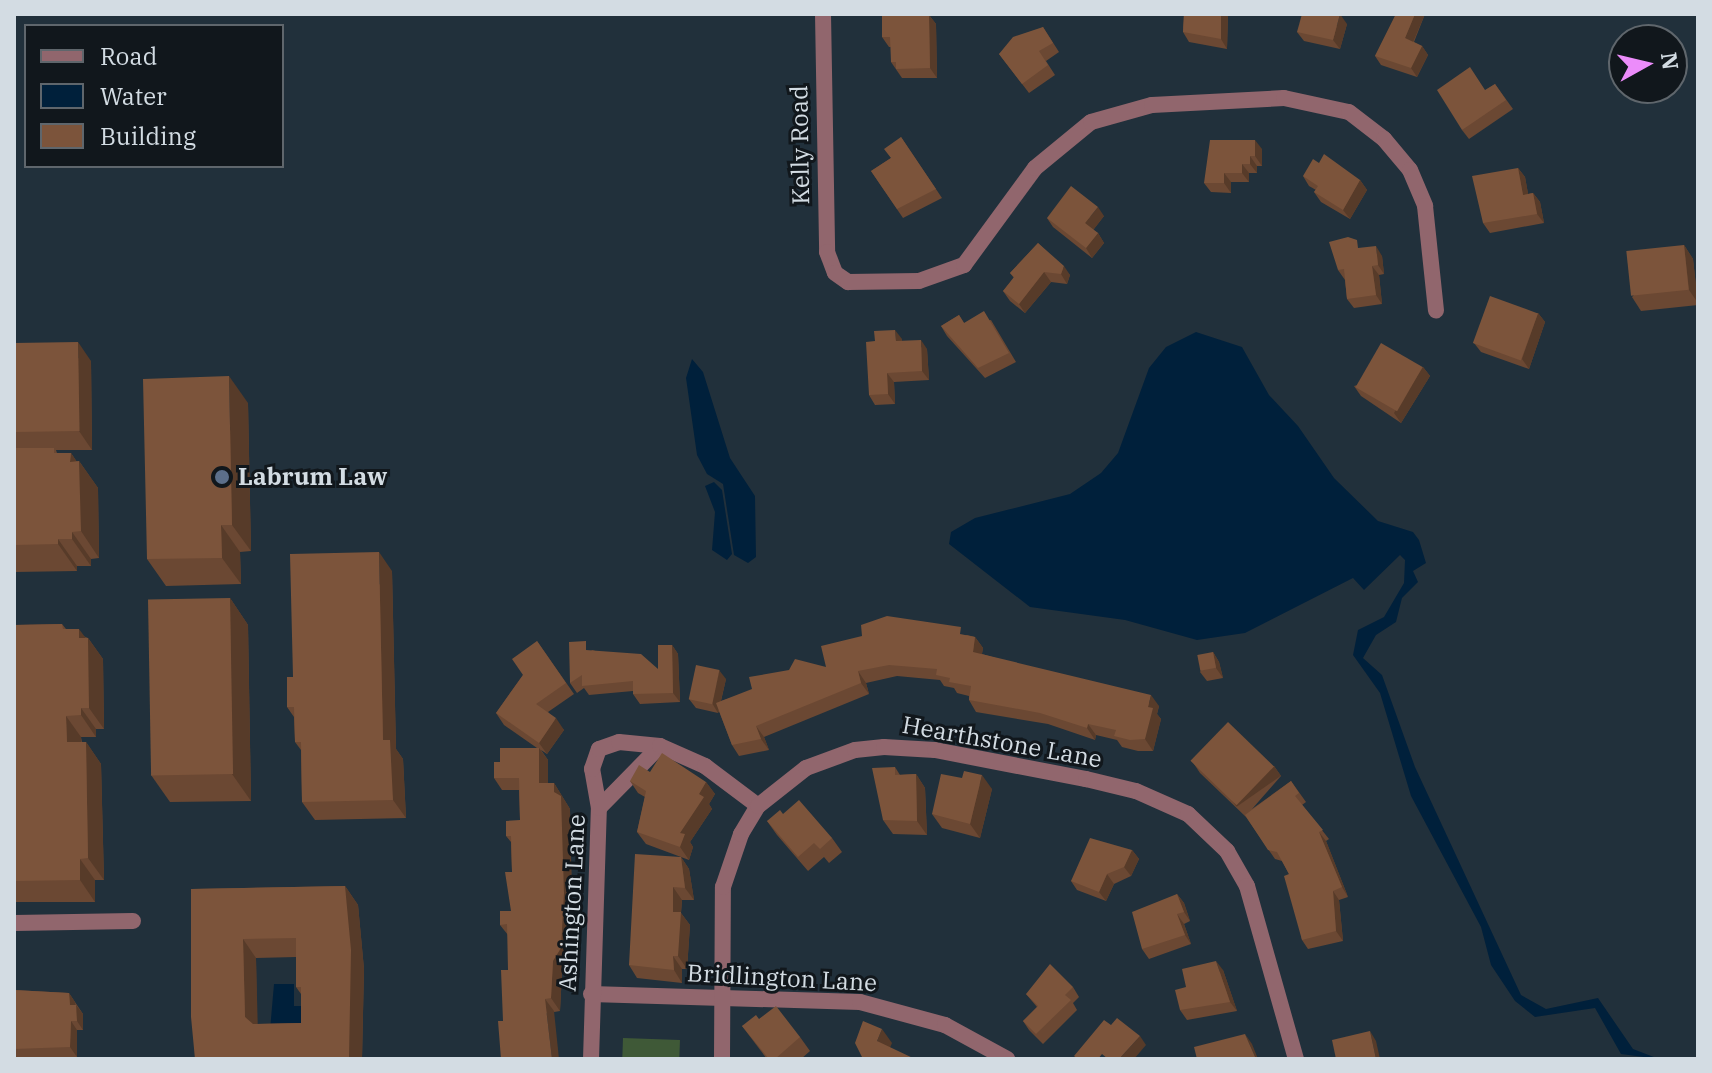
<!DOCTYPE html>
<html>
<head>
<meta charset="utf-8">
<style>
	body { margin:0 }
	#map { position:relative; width:1712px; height:1073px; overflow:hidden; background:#21303b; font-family:"IBM Plex Serif",serif }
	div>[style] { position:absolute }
	.green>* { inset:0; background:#3f5937; transform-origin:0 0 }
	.water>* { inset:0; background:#00203b }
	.minor>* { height:16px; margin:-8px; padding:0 8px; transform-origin:8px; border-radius:8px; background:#91666d }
	.wall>* { inset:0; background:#6b4833 }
	.shaded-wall>* { inset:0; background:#573b29; transform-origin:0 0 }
	.building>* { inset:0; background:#7c543b; transform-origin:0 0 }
	.dots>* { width:22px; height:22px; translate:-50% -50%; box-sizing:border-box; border:4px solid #11171c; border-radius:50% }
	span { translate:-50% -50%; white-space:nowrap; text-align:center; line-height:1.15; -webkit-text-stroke:6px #11171c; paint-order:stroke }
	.street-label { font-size:24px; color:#d3dce3 }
	.poi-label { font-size:24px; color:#d3dce3; font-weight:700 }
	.left { translate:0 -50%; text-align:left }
	.frame { position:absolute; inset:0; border:16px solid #d3dce3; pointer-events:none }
	.legend { position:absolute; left:24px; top:24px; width:260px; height:144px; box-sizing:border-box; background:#11171c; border:2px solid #5f666c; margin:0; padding:10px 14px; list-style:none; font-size:24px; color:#d3dce3 }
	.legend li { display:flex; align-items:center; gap:16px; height:40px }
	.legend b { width:40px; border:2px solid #5f666c }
	.north { position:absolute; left:1608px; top:24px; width:80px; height:80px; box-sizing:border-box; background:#11171c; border:2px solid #5f666c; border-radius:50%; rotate:82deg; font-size:22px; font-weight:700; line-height:32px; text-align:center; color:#d3dce3 }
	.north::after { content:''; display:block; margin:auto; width:28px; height:36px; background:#ec8cfa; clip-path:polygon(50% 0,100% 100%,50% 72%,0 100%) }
</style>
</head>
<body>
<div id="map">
	<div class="green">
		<div style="left:623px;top:1038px;width:57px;height:21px;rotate:2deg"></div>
	</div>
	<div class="water">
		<div style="clip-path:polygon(1196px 332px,1242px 347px,1269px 395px,1298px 426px,1334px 478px,1378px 521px,1413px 532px,1419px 540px,1426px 563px,1413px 571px,1418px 582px,1402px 598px,1396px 622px,1376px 635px,1363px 658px,1382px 675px,1415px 767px,1521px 995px,1546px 1009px,1598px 998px,1633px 1049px,1659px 1059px,1621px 1054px,1595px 1008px,1535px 1017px,1515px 1001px,1491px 965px,1481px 927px,1411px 796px,1380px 693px,1353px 655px,1358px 630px,1384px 617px,1404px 583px,1405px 560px,1400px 555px,1364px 590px,1353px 578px,1245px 633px,1197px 640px,1125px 620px,1030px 607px,949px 544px,951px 532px,975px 518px,1070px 494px,1101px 473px,1118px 453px,1149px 368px,1166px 347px)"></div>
		<div style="clip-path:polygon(692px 359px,703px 372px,730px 458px,755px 496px,756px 557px,748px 563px,734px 555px,723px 484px,707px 474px,697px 455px,686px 378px)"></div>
		<div style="clip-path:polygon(714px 482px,722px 490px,732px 554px,727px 560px,712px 550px,715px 512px,705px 486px)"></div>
		<div style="clip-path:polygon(274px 984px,294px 984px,294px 1006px,303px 1006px,303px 1024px,270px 1030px)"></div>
	</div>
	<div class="minor">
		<div style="left:823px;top:14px;width:238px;rotate:89deg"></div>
		<div style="left:827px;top:252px;width:22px;rotate:69deg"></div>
		<div style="left:835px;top:273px;width:16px;rotate:35deg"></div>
		<div style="left:848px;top:282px;width:71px;rotate:-0.8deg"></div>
		<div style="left:919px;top:281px;width:48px;rotate:-19.6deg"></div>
		<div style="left:964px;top:265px;width:120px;rotate:-53.8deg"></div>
		<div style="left:1035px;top:168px;width:72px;rotate:-39.4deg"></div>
		<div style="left:1091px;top:122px;width:63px;rotate:-15.6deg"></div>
		<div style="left:1152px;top:105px;width:132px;rotate:-3deg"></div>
		<div style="left:1284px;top:98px;width:66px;rotate:12.2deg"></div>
		<div style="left:1349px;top:112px;width:44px;rotate:37.6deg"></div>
		<div style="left:1384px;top:139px;width:40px;rotate:50deg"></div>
		<div style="left:1410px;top:170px;width:39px;rotate:67deg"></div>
		<div style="left:1425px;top:206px;width:105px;rotate:84deg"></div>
		<div style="left:599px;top:808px;width:40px;rotate:-100deg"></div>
		<div style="left:592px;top:769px;width:21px;rotate:-71deg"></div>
		<div style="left:599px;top:749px;width:21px;rotate:-19deg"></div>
		<div style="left:619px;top:742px;width:41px;rotate:5.6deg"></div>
		<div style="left:14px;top:923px;width:119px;rotate:-1deg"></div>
		<div style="left:591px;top:994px;width:269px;rotate:1.7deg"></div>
		<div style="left:860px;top:1002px;width:88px;rotate:15.1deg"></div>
		<div style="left:945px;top:1025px;width:71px;rotate:28.7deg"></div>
		<div style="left:591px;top:1059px;width:251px;rotate:-88.2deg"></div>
		<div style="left:599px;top:808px;width:87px;rotate:-45.5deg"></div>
		<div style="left:660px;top:746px;width:49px;rotate:24deg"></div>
		<div style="left:705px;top:766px;width:66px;rotate:37deg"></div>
		<div style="left:722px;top:1059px;width:172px;rotate:-89.7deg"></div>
		<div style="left:723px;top:887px;width:56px;rotate:-71.2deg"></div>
		<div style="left:741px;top:834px;width:33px;rotate:-59deg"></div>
		<div style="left:758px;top:806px;width:61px;rotate:-38.4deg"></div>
		<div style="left:806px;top:768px;width:52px;rotate:-20.2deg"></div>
		<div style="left:855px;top:750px;width:29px;rotate:-6deg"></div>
		<div style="left:884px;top:747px;width:51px;rotate:3.4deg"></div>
		<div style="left:935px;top:750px;width:154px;rotate:10.9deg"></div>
		<div style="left:1086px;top:779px;width:51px;rotate:13.5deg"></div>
		<div style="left:1136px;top:791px;width:57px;rotate:23.9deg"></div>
		<div style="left:1188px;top:814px;width:54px;rotate:43.5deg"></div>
		<div style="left:1227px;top:851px;width:40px;rotate:60.3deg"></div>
		<div style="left:1247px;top:886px;width:180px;rotate:74.2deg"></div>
	</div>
	<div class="wall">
		<div style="clip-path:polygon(1184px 14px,1228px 14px,1227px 49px,1189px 42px,1183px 32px)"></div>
		<div style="clip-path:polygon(1396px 14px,1425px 14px,1414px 42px,1422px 46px,1428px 55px,1417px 77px,1381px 65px,1375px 56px)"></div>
		<div style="clip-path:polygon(929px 15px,936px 24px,937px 78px,902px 78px,891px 62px,891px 47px,889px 47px,882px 37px)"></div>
		<div style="clip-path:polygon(1347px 24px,1340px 49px,1304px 41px,1297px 32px)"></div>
		<div style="clip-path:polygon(1043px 27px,1059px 52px,1046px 61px,1055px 75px,1029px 93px,999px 54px)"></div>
		<div style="clip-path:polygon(1495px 84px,1513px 109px,1469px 139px,1462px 130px,1486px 90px)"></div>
		<div style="clip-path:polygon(901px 137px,942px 198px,903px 218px,871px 171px,891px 158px)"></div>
		<div style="clip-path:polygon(1262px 149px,1262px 166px,1257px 166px,1257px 173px,1249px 173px,1249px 182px,1231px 182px,1231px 193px,1211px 192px,1204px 183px)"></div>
		<div style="clip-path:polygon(1518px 168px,1525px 177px,1528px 194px,1533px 193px,1540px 202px,1544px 223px,1490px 233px,1483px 223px)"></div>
		<div style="clip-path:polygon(1303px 176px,1360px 180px,1367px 190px,1350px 219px,1321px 202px,1314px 192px,1316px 190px,1309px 186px)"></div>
		<div style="clip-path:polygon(1104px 216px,1093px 230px,1098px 233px,1104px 243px,1092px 258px,1053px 227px,1047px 218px)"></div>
		<div style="clip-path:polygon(1038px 243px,1070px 275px,1067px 284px,1051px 282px,1025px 313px,1010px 301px,1003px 291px,1014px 278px,1010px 273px)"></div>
		<div style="clip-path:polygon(1684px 245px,1693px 259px,1698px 305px,1641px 311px,1632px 297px)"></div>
		<div style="clip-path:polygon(1362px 248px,1382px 256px,1384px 274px,1379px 275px,1382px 304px,1354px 308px,1347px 299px,1345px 280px,1338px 270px)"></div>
		<div style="clip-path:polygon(1538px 313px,1545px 322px,1529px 369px,1481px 352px,1474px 343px)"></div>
		<div style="clip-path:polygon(959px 315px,964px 323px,991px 320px,1016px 362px,985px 378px,947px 336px,941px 326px)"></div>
		<div style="clip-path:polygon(902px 339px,902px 341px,927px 349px,929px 380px,894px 382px,895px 404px,875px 405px,869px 395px)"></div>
		<div style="clip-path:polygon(14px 343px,91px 361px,92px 450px,56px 450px,57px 453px,71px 453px,77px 462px,79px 461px,98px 488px,99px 558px,91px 559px,91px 566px,77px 566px,77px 571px,14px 572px)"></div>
		<div style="clip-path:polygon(1423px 367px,1430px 376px,1401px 423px,1361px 396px,1354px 386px)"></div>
		<div style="clip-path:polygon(248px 403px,251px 551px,240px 552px,241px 584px,166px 586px,147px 559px)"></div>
		<div style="clip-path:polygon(392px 571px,396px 749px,403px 759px,406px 818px,315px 820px,302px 802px,301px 750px,295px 742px,294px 717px,287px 707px,293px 677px)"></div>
		<div style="clip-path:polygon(230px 598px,248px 625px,251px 801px,170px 802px,151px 775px)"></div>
		<div style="clip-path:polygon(62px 624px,66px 629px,88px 638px,103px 659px,104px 729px,96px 729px,96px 737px,81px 737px,82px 742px,86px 742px,101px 764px,104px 880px,95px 880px,95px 902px,14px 902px,14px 625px)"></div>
		<div style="clip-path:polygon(967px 635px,975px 637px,983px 648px,982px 654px,1159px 706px,1157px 714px,1161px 719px,1153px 751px,1138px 751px,1122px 747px,1117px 740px,1096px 735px,1095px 740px,1048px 724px,976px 712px,969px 700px,969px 696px,957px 693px,954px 688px,944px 686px,940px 680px,897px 676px,866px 683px,869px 694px,764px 737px,769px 750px,739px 756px,732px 745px,719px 711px,718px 713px,696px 708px,689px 699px,726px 679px,721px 701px,826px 667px)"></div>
		<div style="clip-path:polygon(537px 641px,574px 694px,548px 712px,564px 730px,547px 754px,541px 750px,548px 760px,548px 783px,554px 783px,570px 809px,572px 906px,569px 960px,562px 973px,560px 1011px,503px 1021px,508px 970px,508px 935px,500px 925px,511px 911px,512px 872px,511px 842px,506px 836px,520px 820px,519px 790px,502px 790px,494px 778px,500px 762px,537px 748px,504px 725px,496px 713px,523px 675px)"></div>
		<div style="clip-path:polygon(672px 645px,678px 654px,680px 702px,640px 704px,633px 694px,633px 691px,589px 695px,584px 688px,577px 693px,570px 683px,592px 650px,658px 669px)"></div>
		<div style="clip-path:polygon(1213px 652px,1219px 662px,1223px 678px,1207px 681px,1200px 672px)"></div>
		<div style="clip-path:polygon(1194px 764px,1274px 766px,1281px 776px,1252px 809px,1291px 781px,1306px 802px,1302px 805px,1329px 839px,1326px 841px,1348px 897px,1339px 900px,1343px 941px,1308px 949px,1302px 940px,1289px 874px,1282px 861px,1275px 859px,1246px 817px,1200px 773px)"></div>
		<div style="clip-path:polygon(895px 767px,900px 775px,916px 774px,925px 788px,927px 835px,893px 834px,883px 820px)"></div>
		<div style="clip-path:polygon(962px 778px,992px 789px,980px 838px,942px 828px,932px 814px)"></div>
		<div style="clip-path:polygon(630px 781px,706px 782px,715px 794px,709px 804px,712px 809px,690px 842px,693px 847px,689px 860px,646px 844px,637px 832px,645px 797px,638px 793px)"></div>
		<div style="clip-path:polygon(783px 814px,832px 838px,842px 852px,829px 863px,824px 857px,808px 871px,777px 835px,767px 821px)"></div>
		<div style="clip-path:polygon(1132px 850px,1139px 859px,1131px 876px,1114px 884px,1106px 901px,1077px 890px,1071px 881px)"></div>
		<div style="clip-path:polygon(681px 857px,689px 869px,694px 900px,682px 900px,681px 913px,690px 925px,687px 969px,682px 969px,682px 983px,637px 978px,629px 965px)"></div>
		<div style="clip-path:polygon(evenodd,345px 886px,358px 905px,364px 969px,362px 1059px,195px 1059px,191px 889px,345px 886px,296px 957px,296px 987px,301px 994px,301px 1023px,257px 1024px,256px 958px,296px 957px)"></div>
		<div style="clip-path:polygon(1177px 894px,1184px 903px,1190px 921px,1184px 924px,1191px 944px,1149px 959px,1142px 949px)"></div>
		<div style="clip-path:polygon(1223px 970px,1237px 1011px,1187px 1020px,1180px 1010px,1186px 987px)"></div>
		<div style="clip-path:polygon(1073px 987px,1079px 997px,1073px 1003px,1077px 1010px,1043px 1044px,1029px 1030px,1023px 1021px,1037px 1007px,1026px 994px)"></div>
		<div style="clip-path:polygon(14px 990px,69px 993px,83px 1014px,83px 1030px,77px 1030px,77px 1057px,14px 1058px)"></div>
		<div style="clip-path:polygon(759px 1019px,800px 1037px,810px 1051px,801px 1059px,767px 1059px,742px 1026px)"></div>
	</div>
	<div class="shaded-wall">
		<div style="clip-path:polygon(1221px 14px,1228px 14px,1227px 49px,1221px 39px)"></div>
		<div style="clip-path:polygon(1340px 14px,1347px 24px,1340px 49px,1333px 40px)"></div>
		<div style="clip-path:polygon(1415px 14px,1425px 14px,1411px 47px,1405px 38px)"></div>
		<div style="clip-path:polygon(929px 15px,936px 24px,937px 78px,930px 68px)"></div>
		<div style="clip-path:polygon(1422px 46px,1428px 55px,1417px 77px,1411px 68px)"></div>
		<div style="clip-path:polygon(1255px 140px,1262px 149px,1262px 166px,1255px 156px)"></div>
		<div style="clip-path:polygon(1250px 156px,1257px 166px,1257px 173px,1250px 164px)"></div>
		<div style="clip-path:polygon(1242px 164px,1249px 173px,1249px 182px,1242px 173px)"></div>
		<div style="clip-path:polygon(1518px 168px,1525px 177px,1530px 204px,1523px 195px)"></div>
		<div style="clip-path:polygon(1224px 173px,1231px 182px,1231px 193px,1224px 183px)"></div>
		<div style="clip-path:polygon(1360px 180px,1367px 190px,1350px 219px,1343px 210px)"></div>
		<div style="clip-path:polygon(1533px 193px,1540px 202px,1544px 223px,1537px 214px)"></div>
		<div style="clip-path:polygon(1098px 207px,1104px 216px,1091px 233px,1085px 223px)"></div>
		<div style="clip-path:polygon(1098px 233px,1104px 243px,1092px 258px,1086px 248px)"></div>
		<div style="clip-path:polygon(1684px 245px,1693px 259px,1698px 303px,1689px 290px)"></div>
		<div style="clip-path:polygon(1376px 246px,1382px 256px,1384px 274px,1378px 265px)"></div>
		<div style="clip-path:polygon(1064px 266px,1070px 275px,1067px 284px,1061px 274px)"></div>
		<div style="clip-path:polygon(1372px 266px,1379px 275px,1382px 304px,1376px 295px)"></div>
		<div style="clip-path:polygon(1044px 272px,1051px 282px,1025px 313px,1019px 304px)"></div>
		<div style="clip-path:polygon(1538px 313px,1545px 322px,1529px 369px,1522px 359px)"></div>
		<div style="clip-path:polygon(895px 330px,902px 339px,902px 350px,896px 341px)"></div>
		<div style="clip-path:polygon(921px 340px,927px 349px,929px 380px,922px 371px)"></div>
		<div style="clip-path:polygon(78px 342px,91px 361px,92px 450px,79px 431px)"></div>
		<div style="clip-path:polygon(1423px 367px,1430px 376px,1401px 423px,1394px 413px)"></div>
		<div style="clip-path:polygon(887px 373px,894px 382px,895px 404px,888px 394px)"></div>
		<div style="clip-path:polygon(229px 376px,248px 403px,251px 551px,232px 525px)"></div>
		<div style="clip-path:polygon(71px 453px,79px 465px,79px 461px,98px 488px,99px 558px,81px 531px,70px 462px)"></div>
		<div style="clip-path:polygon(221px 525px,240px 552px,241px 584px,222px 558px)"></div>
		<div style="clip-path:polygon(72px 532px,91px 559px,91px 566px,72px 539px)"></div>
		<div style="clip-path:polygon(58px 539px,77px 566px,77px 571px,58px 544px)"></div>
		<div style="clip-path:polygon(379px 552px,392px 571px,396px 749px,403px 759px,406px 818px,393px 800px,383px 740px)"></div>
		<div style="clip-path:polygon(230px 598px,248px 625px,251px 801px,232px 774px)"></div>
		<div style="clip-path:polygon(79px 629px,88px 641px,88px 638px,103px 659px,104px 729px,89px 708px,79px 638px)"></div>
		<div style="clip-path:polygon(975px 637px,983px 648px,980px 663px,973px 652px)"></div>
		<div style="clip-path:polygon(672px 645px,678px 654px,680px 702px,673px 693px)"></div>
		<div style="clip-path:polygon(1213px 652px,1219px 662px,1223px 678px,1216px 668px)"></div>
		<div style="clip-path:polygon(719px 670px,726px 679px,718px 713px,712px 703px)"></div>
		<div style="clip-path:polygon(858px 671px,866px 683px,869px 694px,861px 683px)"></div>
		<div style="clip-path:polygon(1151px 695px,1159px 706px,1157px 714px,1161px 719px,1153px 751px,1145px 739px,1148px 707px)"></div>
		<div style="clip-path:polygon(81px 708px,96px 729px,96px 737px,81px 715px)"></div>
		<div style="clip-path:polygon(66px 716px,81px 737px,82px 764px,67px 742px)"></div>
		<div style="clip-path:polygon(556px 718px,564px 730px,547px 754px,539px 743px)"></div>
		<div style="clip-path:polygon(1088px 724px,1096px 735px,1095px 740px,1087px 728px)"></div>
		<div style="clip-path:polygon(756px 726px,764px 737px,769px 750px,761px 739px)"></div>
		<div style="clip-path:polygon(86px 742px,101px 764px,104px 880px,88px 858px)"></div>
		<div style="clip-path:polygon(539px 748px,548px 760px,548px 795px,539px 783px)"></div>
		<div style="left:1274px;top:766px;width:12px;height:54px;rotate:55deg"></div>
		<div style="clip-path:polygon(916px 774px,925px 788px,927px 835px,917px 821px)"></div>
		<div style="clip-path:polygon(982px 775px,992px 789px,980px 838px,970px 824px)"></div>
		<div style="clip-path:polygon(706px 782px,715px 794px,709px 804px,712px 809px,690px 842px,693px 847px,689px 860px,680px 847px,680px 833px,699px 794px)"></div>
		<div style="clip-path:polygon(554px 783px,570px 809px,572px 906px,569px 960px,562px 973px,560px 1011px,551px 998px,553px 961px)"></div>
		<div style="clip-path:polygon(1319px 832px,1326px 841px,1348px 897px,1342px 887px)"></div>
		<div style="clip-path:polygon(1132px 850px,1139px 859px,1131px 876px,1124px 867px)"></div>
		<div style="clip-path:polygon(681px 857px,689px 869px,694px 900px,685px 888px)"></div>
		<div style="clip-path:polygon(80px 859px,95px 880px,95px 902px,80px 880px)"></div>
		<div style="clip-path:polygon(1107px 874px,1114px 884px,1106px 901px,1099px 892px)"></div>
		<div style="clip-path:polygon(345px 886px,358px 905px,364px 969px,362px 1059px,349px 1059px)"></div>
		<div style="clip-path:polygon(673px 887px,682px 900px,681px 913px,690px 925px,687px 969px,678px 956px,673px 912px)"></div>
		<div style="clip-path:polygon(1333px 891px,1339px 900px,1343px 941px,1336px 931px)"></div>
		<div style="clip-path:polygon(1177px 894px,1184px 903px,1190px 921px,1184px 912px)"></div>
		<div style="clip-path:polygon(1177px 914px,1184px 924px,1191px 944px,1185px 935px)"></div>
		<div style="clip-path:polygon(243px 939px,256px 958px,258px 1035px,245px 1017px)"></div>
		<div style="clip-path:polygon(673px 956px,682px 969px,682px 983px,674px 970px)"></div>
		<div style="clip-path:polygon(1216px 961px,1223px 970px,1237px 1011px,1230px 1002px)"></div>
		<div style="clip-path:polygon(69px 993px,75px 1002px,77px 1013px,76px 1005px,83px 1014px,83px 1030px,77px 1021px,70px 1005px)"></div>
		<div style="clip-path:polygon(545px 999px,554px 1011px,559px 1059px,552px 1059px)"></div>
		<div style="clip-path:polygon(71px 1021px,77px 1030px,77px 1057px,70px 1047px)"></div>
		<div style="clip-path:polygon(882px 1029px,892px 1043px,887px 1055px,877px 1041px)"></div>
		<div style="clip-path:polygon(1370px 1031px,1376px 1041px,1380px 1059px,1376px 1059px)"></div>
		<div style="clip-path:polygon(1245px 1034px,1252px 1044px,1258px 1059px,1256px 1059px)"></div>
		<div style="clip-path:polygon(1140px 1036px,1146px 1045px,1134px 1059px,1119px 1059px)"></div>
	</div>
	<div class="building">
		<div style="clip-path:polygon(1184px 14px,1221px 14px,1221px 39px,1183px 32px)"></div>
		<div style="clip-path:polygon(1302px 14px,1340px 14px,1333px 40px,1297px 32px)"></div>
		<div style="clip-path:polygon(1396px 14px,1415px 14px,1405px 38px,1422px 46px,1411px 68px,1375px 56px)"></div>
		<div style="clip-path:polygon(929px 15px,930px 68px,896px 69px,896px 62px,891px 62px,890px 37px,882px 37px,882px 16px)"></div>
		<div style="clip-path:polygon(1043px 27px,1053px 43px,1039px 51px,1048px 65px,1022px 84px,999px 54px,1013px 37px)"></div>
		<div style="clip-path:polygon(1470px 67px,1485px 90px,1495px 84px,1506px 100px,1462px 130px,1437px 90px)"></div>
		<div style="clip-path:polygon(901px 137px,936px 189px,897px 209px,871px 171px,891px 158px,884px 149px)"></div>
		<div style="clip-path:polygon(1210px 140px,1255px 140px,1255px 156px,1250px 156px,1250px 164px,1242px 164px,1242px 173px,1224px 173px,1224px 183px,1204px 183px)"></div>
		<div style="clip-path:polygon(1324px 154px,1360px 180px,1343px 210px,1314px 192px,1318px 186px,1303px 176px,1313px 159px,1319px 163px)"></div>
		<div style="clip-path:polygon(1518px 168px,1523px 195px,1533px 193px,1537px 214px,1483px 223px,1472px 176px)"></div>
		<div style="clip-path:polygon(1071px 186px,1098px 207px,1085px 223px,1098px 233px,1086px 248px,1047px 218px)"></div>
		<div style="clip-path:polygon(1348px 237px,1357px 240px,1358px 248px,1376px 246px,1378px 265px,1372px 266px,1376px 295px,1347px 299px,1344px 269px,1338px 270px,1329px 242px)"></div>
		<div style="clip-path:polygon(1038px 243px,1064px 266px,1061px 274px,1044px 272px,1019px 304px,1003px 291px,1014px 277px,1010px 273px)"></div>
		<div style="left:1684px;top:245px;width:45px;height:58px;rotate:84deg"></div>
		<div style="left:1490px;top:296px;width:51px;height:50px;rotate:20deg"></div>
		<div style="clip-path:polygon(984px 311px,1009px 353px,978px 368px,941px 326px,959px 315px,964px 323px)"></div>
		<div style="clip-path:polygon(895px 330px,896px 341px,921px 340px,922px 371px,887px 373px,888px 394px,869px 395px,866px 342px,875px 341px,874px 331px)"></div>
		<div style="left:78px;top:342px;width:89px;height:64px;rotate:89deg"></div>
		<div style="left:1381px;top:343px;width:48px;height:51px;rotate:30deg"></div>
		<div style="clip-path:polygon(229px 376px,232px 525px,221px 525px,222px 558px,147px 559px,143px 379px)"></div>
		<div style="clip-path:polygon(14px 448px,54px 448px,54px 453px,71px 453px,70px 462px,79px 461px,81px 531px,72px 532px,72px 539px,58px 539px,58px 544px,14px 545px)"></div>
		<div style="clip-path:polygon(379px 552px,383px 740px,390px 740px,393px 800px,302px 802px,301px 742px,295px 742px,294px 707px,287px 707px,287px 677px,293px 677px,290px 554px)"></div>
		<div style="left:230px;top:598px;width:176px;height:82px;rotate:89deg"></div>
		<div style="clip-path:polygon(887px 616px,961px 627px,960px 634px,975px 637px,973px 652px,1151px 695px,1148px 707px,1153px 708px,1145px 739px,1130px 740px,1114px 736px,1116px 730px,1088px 724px,1087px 728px,1040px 713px,969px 700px,971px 686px,949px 682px,950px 678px,936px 675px,937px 669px,889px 665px,858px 671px,861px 683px,756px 726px,761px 739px,732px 745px,716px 703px,752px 689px,749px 677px,789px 670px,795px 659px,826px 667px,821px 646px,862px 636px,861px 625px)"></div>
		<div style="clip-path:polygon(62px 624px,63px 629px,79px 629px,79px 638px,88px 638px,89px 708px,81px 708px,81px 715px,66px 716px,67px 742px,86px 742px,88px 858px,80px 859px,80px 880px,14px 881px,14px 625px)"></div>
		<div style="clip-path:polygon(537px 641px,566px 683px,536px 704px,556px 718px,539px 743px,496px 713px,523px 675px,512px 659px)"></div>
		<div style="clip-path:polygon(586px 641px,586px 650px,641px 654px,658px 669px,658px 645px,672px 645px,673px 693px,633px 694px,633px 681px,582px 686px,582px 675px,570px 683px,569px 642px)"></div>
		<div style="left:1213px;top:652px;width:16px;height:16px;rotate:79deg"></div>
		<div style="left:696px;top:665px;width:24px;height:35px;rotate:12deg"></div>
		<div style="left:1228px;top:722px;width:64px;height:54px;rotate:44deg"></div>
		<div style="clip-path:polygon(500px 748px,539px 748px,539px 783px,554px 783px,554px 792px,561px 796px,564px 893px,561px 948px,553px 961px,551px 998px,545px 999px,552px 1059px,501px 1059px,498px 1021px,503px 1021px,501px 970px,508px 970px,507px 924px,500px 925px,500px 911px,511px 911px,505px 872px,512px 872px,511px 836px,506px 836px,506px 821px,520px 820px,519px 778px,494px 778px,494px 762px,500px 762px)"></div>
		<div style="clip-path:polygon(662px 753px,706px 782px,699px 794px,704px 797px,680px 833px,685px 834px,680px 847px,637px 832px,646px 791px,630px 781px,639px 765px,650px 772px)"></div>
		<div style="clip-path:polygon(895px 767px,895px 775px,916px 774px,917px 821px,883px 820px,872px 768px)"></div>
		<div style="clip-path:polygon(964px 771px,982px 775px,970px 824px,932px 814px,941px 774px,962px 778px)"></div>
		<div style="clip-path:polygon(1291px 781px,1299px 793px,1295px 796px,1323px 830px,1319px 832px,1342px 887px,1333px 891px,1336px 931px,1302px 940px,1284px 876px,1289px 874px,1277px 852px,1268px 850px,1245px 815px)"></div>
		<div style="clip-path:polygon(799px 800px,832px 838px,820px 849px,814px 843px,798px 857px,767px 821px,780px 810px,783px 814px)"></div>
		<div style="clip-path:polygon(1090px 838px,1132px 850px,1124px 867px,1107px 874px,1099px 892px,1071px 881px)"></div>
		<div style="clip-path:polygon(635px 854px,681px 857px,685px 888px,673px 887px,673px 912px,681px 912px,678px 956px,673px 956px,674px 970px,629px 965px)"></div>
		<div style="clip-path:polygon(evenodd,345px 886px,351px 950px,349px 1059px,195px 1059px,191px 1017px,191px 889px,345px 886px,296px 938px,296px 987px,301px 987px,301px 1023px,253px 1024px,245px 1017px,243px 939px,296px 938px)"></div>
		<div style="clip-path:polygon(1177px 894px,1184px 912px,1177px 914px,1185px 935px,1142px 949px,1132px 912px)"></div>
		<div style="clip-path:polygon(1216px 961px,1230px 1002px,1180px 1010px,1175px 990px,1186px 987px,1182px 969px)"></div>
		<div style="clip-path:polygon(1050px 964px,1073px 987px,1065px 995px,1071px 1000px,1036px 1034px,1023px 1021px,1038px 1006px,1026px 994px)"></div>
		<div style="clip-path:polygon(14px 990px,69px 993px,70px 1005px,76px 1005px,77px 1021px,71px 1021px,70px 1047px,14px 1049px)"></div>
		<div style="clip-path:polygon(776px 1006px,800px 1037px,775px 1059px,769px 1059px,742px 1026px,756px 1015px,759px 1019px)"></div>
		<div style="clip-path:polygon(1117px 1018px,1140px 1036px,1119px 1059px,1108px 1059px,1102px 1054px,1098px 1059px,1078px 1059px,1074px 1056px,1104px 1020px,1111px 1025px)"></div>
		<div style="clip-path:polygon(863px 1021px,882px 1029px,877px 1041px,915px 1059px,861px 1059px,862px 1057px,855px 1043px)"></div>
		<div style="clip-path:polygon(1370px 1031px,1376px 1059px,1336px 1059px,1332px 1040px)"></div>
		<div style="clip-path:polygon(1245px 1034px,1256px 1059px,1197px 1059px,1194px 1047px)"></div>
	</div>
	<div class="dots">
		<div style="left:222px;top:477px;background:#5c6f8a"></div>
	</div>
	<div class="street-label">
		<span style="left:800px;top:145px;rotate:-91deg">Kelly Road</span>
		<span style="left:1002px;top:742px;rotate:10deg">Hearthstone Lane</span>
		<span style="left:572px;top:903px;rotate:-87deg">Ashington Lane</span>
		<span style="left:782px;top:978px;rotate:3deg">Bridlington Lane</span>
	</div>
	<div class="poi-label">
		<span class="left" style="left:238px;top:477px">Labrum Law</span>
	</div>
	<div class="frame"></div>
	<ul class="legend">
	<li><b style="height:10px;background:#91666d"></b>Road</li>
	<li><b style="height:22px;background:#00203b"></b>Water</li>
	<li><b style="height:22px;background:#7c543b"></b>Building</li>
	</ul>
	<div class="north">N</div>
</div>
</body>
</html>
